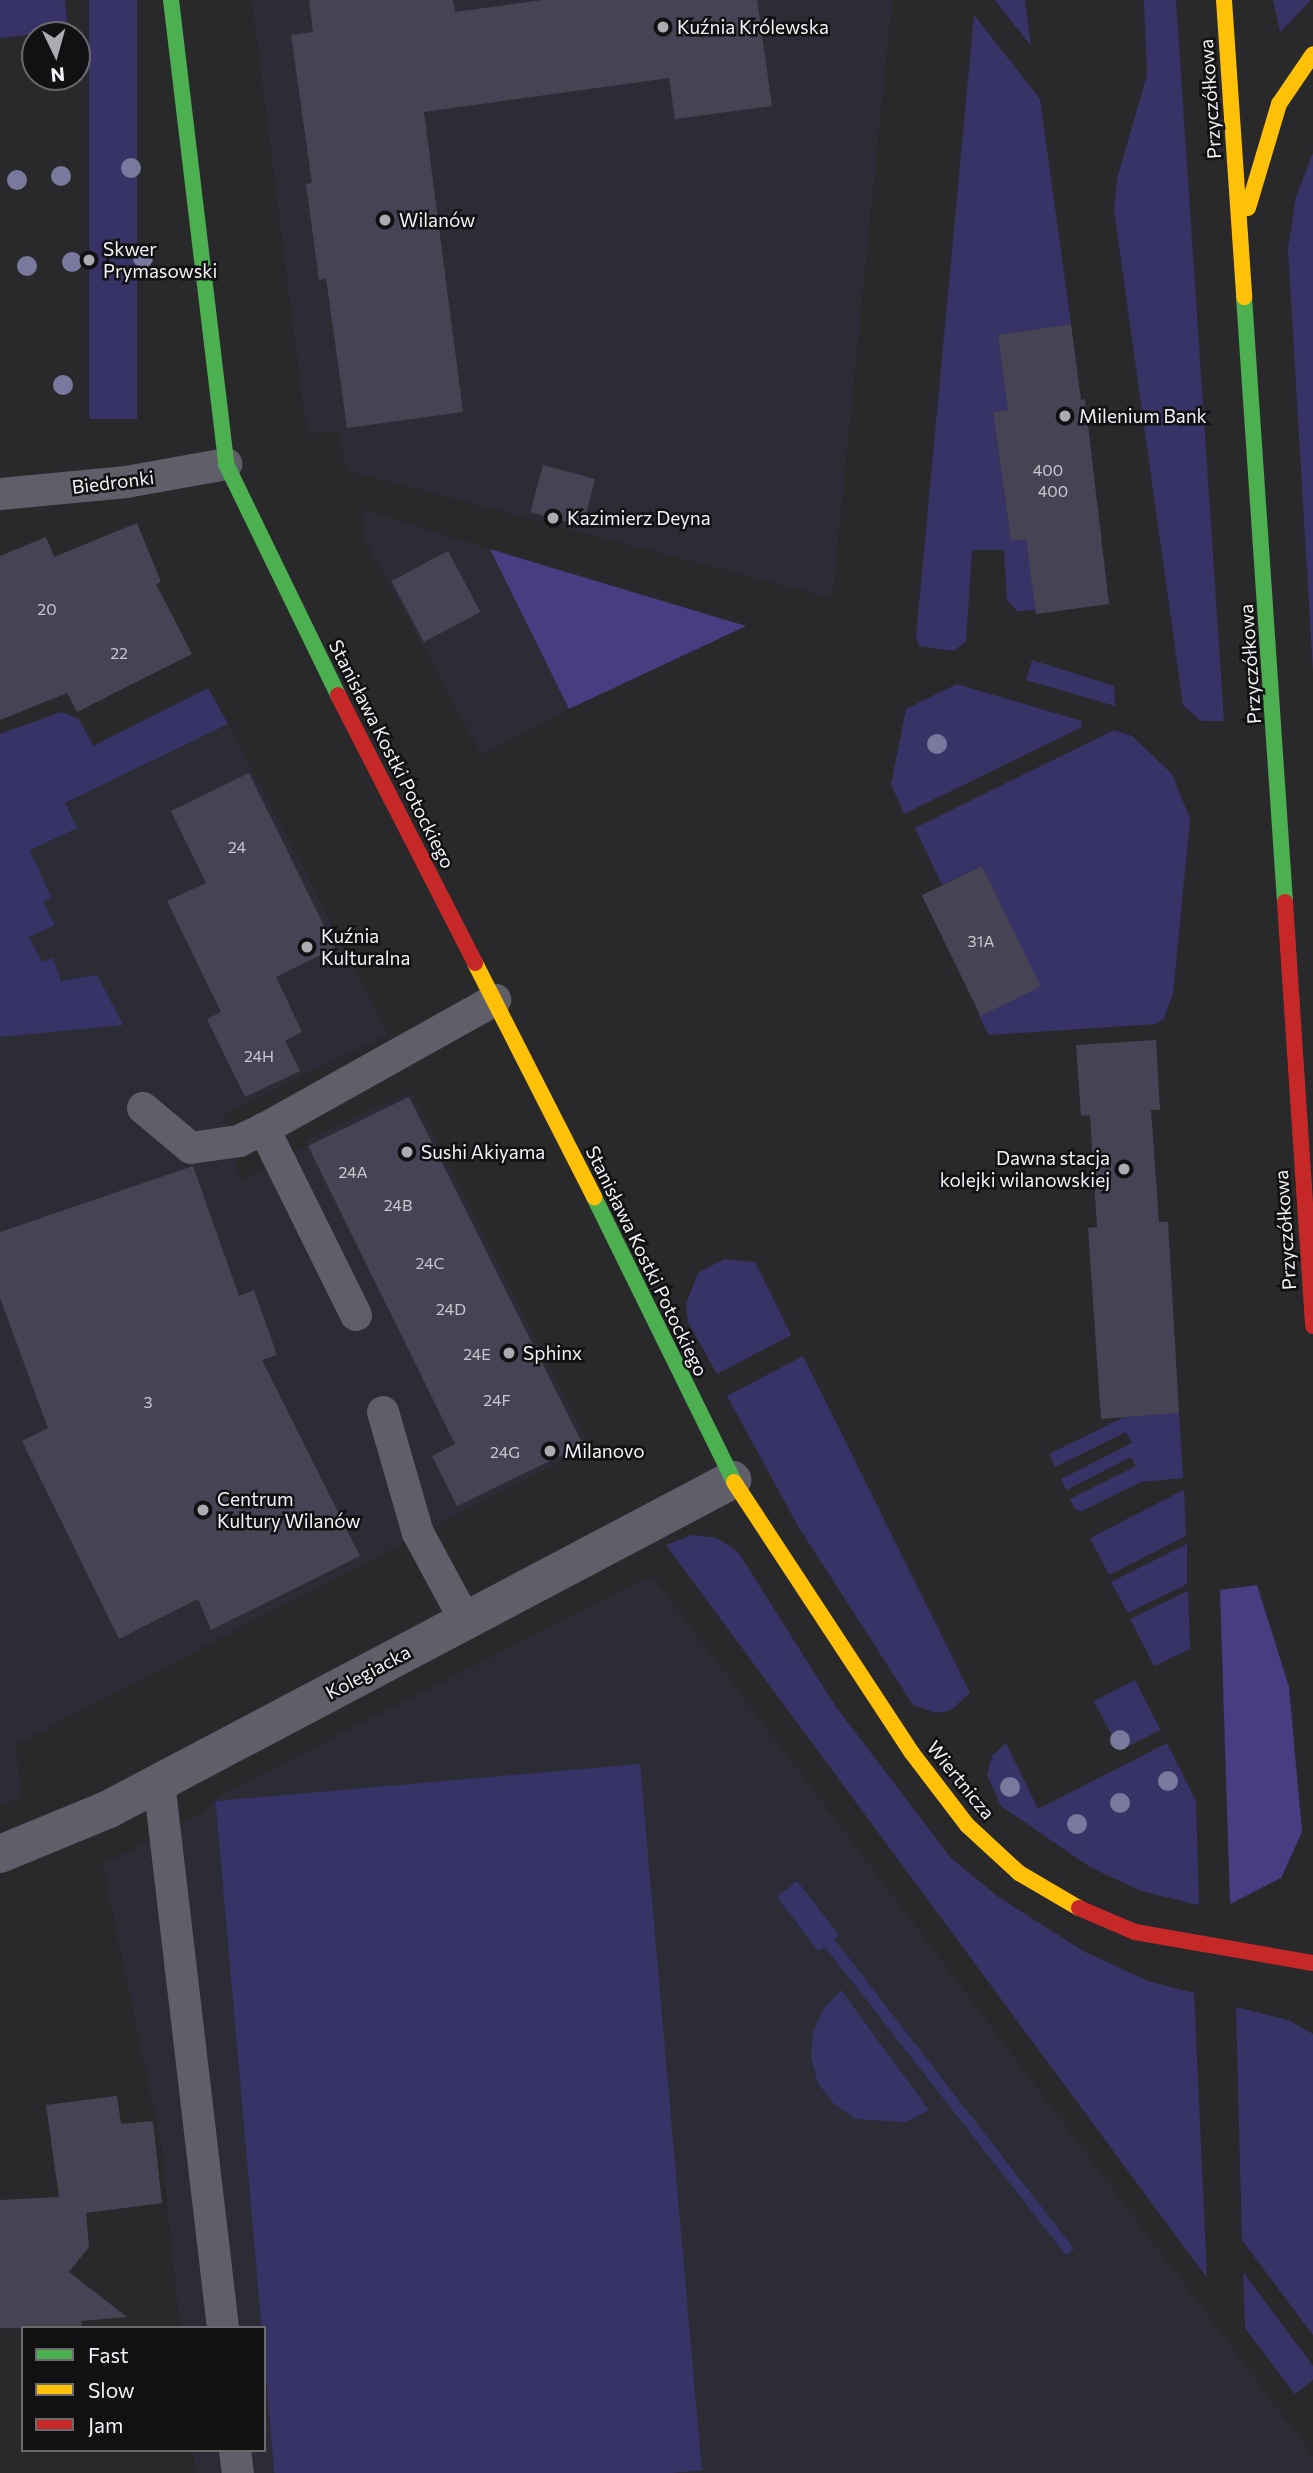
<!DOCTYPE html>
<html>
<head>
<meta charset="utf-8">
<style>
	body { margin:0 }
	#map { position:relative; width:1313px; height:2473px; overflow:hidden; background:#29292c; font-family:Commissioner,sans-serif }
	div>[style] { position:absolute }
	.built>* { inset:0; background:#2c2c36 }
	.green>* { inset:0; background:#383366; transform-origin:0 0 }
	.forest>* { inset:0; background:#463e80 }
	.building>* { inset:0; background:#464454; transform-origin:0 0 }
	.lane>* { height:32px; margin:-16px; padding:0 16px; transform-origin:16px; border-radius:16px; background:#5f5e69 }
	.street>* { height:38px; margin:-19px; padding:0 19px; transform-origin:19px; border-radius:19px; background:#5f5e69 }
	.fast>* { height:16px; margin:-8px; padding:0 8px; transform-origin:8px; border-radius:8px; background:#4caf50 }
	.slow>* { height:16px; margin:-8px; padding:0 8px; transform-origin:8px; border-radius:8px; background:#ffc107 }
	.jam>* { height:16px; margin:-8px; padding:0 8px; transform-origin:8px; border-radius:8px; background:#c62828 }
	.trees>* { width:20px; height:20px; margin:-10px; border-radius:50%; background:#79789d }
	.dots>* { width:19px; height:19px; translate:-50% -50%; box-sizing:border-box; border:4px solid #111113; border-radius:50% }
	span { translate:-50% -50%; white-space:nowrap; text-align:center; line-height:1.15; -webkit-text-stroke:5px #111113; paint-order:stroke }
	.number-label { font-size:16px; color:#c8c7ce }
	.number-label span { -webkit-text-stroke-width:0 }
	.poi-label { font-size:19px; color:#f3f3f7 }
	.left { translate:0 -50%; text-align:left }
	.right { translate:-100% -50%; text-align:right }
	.street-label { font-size:19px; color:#f3f3f7 }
	.legend { position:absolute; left:21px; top:2326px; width:245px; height:126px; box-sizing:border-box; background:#111113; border:2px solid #6b6b6e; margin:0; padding:9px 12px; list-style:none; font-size:21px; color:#f3f3f7 }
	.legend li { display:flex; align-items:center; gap:14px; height:35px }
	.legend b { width:35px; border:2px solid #6b6b6e }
	.north { position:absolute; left:21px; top:21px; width:70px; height:70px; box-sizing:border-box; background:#111113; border:2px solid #6b6b6e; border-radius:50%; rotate:175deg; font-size:19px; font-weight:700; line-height:28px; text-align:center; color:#f3f3f7 }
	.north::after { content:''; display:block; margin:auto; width:24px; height:32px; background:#acacb0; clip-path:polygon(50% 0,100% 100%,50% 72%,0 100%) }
</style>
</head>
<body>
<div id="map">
	<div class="built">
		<div style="clip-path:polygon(252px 0,892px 0,832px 598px,346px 470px,339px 432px,307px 433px)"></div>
		<div style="clip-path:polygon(360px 509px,490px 549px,569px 709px,482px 755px,366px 541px)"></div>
		<div style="clip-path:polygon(228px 724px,388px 1034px,222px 1116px,241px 1181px,308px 1146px,306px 1141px,410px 1092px,589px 1446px,15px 1745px,22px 1799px,0 1804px,0 1037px,123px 1024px,42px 963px,29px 937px,43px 902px,50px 898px,30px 850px,65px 804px)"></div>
		<div style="clip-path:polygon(652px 1576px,1313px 2456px,1313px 2473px,195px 2473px,193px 2450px,264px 2450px,264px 2328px,180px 2328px,161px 2143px,103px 1865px,202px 1814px,222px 1794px)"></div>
	</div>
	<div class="green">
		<div style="clip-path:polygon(0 0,65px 0,68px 30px,0 38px)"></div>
		<div style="left:89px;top:0;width:48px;height:419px"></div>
		<div style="clip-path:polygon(995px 0,1025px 0,1031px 46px)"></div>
		<div style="clip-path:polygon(1144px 0,1176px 0,1224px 721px,1201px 721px,1183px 705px,1114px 210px,1117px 179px,1147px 75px)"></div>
		<div style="clip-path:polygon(1273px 0,1311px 0,1280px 32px)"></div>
		<div style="clip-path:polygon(974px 15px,1040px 99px,1071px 324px,998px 335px,1008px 410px,993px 412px,1011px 541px,1026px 539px,1036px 610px,1017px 611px,1007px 600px,1004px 550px,972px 550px,966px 641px,954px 651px,919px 646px,916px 637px)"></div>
		<div style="clip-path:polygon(1313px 153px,1313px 672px,1288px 248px,1296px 197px)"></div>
		<div style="clip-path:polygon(1032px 660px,1114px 686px,1115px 706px,1026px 680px)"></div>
		<div style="clip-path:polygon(957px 684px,1081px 721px,1082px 727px,904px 814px,891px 784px,906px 709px)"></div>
		<div style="clip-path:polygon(208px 688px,228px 724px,65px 803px,77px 828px,30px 850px,51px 898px,43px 902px,55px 925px,29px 937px,42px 962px,53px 958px,61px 981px,97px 975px,123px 1025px,0 1037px,0 734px,61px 712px,79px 719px,93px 746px)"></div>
		<div style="clip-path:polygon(1114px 730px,1132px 736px,1172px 774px,1190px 819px,1173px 994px,1164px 1018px,1156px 1024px,989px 1035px,979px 1016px,982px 866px,942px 885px,915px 828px)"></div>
		<div style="clip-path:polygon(724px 1259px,755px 1262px,791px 1335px,717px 1374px,688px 1322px,686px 1304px,698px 1273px)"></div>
		<div style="clip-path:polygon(803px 1356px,970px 1693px,951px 1710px,936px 1713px,913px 1705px,798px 1526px,727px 1396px)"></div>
		<div style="clip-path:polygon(1179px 1413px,1183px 1478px,1141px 1482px,1082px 1511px,1075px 1509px,1070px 1499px,1136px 1466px,1131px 1457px,1066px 1490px,1061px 1479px,1132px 1443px,1126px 1432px,1055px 1467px,1049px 1454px,1124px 1417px)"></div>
		<div style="clip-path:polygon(1184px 1490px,1186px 1536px,1109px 1575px,1090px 1538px)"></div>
		<div style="clip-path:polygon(692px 1535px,717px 1538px,738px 1552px,836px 1707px,951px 1858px,997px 1896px,1083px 1951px,1148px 1981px,1194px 1993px,1207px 2278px,666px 1545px)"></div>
		<div style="clip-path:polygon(1187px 1544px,1187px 1584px,1128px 1613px,1111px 1582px)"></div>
		<div style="clip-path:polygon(1188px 1591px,1190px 1649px,1154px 1666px,1130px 1619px)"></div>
		<div style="left:1135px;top:1680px;width:56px;height:46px;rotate:63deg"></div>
		<div style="clip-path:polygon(1006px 1743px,1038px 1809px,1167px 1743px,1196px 1801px,1199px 1905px,1141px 1891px,1090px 1867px,1001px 1806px,987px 1775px,992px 1756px)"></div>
		<div style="left:640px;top:1764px;width:709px;height:426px;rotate:85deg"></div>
		<div style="clip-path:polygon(797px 1881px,839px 1935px,834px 1939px,1074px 2249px,1066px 2255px,825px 1947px,818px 1951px,777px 1897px)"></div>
		<div style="clip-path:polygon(841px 1990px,929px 2110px,906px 2122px,855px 2119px,834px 2104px,818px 2083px,811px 2058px,813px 2032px,823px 2009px)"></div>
		<div style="clip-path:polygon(1236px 2007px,1288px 2020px,1313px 2034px,1313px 2335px,1242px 2240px)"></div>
		<div style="clip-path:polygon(1243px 2272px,1313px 2366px,1313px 2380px,1295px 2394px,1245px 2328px)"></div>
	</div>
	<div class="forest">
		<div style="clip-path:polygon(490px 549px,746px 626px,569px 709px)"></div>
		<div style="clip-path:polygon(1257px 1585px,1289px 1687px,1302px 1832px,1281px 1878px,1230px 1904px,1220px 1590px)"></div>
	</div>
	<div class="building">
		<div style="clip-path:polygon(309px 0,453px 0,455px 12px,542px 0,757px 0,772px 106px,675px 119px,669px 78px,424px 112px,463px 412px,347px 428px,326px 278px,319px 280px,306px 184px,312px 183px,291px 35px,313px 32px)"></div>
		<div style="clip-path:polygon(1071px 324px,1081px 400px,1085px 399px,1109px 604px,1036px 614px,1026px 539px,1011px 541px,993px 412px,1008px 410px,998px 335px)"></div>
		<div style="left:543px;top:465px;width:54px;height:49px;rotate:15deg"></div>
		<div style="clip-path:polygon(137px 523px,161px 582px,156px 584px,192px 654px,77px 712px,67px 693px,0 720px,0 556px,46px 537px,54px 557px)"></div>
		<div style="left:448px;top:551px;width:69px;height:64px;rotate:62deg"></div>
		<div style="clip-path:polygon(249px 773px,335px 948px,276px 977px,302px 1032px,285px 1041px,300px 1071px,245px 1097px,207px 1019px,221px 1012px,167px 901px,206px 883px,171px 811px)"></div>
		<div style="left:982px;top:866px;width:134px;height:67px;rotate:64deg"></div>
		<div style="clip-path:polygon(1156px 1040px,1160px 1110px,1151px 1110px,1159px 1222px,1168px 1222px,1179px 1413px,1101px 1419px,1088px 1228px,1097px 1227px,1090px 1115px,1081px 1116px,1076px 1045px)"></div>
		<div style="clip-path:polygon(409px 1097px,583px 1445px,457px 1506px,432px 1456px,455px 1444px,308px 1146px)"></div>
		<div style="clip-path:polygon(193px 1166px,239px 1296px,254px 1290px,277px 1355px,262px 1360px,360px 1556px,211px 1630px,198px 1599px,119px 1639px,22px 1441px,48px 1428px,0 1298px,0 1232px)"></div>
		<div style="clip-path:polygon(117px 2096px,121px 2124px,153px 2121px,162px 2203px,86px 2213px,89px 2247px,69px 2272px,127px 2317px,81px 2321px,82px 2328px,0 2328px,0 2200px,59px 2197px,46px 2105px)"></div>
	</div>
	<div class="lane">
		<div style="left:0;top:494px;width:127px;rotate:-5.4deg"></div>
		<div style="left:126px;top:482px;width:102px;rotate:-10.2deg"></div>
		<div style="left:143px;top:1108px;width:62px;rotate:39.8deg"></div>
		<div style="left:191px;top:1148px;width:49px;rotate:-8.3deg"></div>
		<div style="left:239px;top:1141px;width:28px;rotate:-26deg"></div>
		<div style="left:356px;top:1315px;width:208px;rotate:-116.3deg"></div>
		<div style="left:264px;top:1129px;width:265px;rotate:-29.2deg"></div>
		<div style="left:383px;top:1412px;width:126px;rotate:73.9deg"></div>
		<div style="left:418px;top:1533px;width:99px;rotate:61.6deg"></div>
		<div style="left:159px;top:1782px;width:550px;rotate:83.31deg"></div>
		<div style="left:235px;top:2450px;width:23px;rotate:83deg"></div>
	</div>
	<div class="street">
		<div style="left:0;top:1854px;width:118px;rotate:-22.4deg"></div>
		<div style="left:109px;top:1809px;width:705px;rotate:-27.84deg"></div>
	</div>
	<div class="fast">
		<div style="left:171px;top:0;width:467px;rotate:83.2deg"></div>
		<div style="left:226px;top:464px;width:257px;rotate:64.1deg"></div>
		<div style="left:1244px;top:297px;width:606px;rotate:86.12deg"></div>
		<div style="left:594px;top:1197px;width:318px;rotate:63.8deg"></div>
	</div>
	<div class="slow">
		<div style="left:1224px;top:0;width:298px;rotate:86.1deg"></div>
		<div style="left:1248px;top:208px;width:109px;rotate:-73.4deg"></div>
		<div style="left:1279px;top:104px;width:60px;rotate:-55.8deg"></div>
		<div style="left:475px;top:963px;width:263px;rotate:63deg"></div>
		<div style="left:734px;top:1482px;width:324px;rotate:56.7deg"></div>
		<div style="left:912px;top:1753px;width:91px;rotate:52.6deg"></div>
		<div style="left:967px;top:1825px;width:71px;rotate:42.7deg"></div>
		<div style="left:1019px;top:1873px;width:69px;rotate:30.3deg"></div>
	</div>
	<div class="jam">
		<div style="left:338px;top:695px;width:301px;rotate:62.9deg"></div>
		<div style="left:1285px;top:902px;width:425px;rotate:86.2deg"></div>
		<div style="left:1079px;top:1908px;width:61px;rotate:23.2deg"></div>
		<div style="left:1135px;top:1932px;width:181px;rotate:9.9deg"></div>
	</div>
	<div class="trees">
		<div style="left:131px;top:168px"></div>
		<div style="left:61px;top:176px"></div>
		<div style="left:17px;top:180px"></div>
		<div style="left:143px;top:258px"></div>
		<div style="left:72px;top:262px"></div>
		<div style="left:27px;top:266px"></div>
		<div style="left:63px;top:385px"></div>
		<div style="left:937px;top:744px"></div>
		<div style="left:1120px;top:1740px"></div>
		<div style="left:1168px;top:1781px"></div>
		<div style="left:1010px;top:1787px"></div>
		<div style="left:1120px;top:1803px"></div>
		<div style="left:1077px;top:1824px"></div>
	</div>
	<div class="dots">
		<div style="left:663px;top:27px;background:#acacb0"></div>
		<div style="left:385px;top:220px;background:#acacb0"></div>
		<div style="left:89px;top:260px;background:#acacb0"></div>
		<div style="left:1065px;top:416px;background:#acacb0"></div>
		<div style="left:553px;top:518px;background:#acacb0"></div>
		<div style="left:307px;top:947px;background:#acacb0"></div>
		<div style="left:407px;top:1152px;background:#acacb0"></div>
		<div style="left:1124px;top:1169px;background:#acacb0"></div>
		<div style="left:509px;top:1353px;background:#acacb0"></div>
		<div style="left:550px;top:1451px;background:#acacb0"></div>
		<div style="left:203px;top:1510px;background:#acacb0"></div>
	</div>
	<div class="number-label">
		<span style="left:1048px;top:470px">400</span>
		<span style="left:1053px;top:491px">400</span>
		<span style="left:47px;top:609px">20</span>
		<span style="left:119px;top:653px">22</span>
		<span style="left:237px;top:847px">24</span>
		<span style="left:981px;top:941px">31A</span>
		<span style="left:259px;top:1056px">24H</span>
		<span style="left:353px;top:1172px">24A</span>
		<span style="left:398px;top:1205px">24B</span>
		<span style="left:430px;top:1263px">24C</span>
		<span style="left:451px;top:1309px">24D</span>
		<span style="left:477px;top:1354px">24E</span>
		<span style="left:497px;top:1400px">24F</span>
		<span style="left:148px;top:1402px">3</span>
		<span style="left:505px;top:1452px">24G</span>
	</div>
	<div class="poi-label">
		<span class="left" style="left:677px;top:27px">Kuźnia Królewska</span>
		<span class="left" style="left:399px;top:220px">Wilanów</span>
		<span class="left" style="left:103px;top:260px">Skwer<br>Prymasowski</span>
		<span class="left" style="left:1079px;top:416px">Milenium Bank</span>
		<span class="left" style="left:567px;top:518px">Kazimierz Deyna</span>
		<span class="left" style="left:321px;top:947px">Kuźnia<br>Kulturalna</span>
		<span class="left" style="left:421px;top:1152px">Sushi Akiyama</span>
		<span class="right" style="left:1110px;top:1169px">Dawna stacja<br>kolejki wilanowskiej</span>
		<span class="left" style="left:523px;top:1353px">Sphinx</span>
		<span class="left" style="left:564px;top:1451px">Milanovo</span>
		<span class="left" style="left:217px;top:1510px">Centrum<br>Kultury Wilanów</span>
	</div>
	<div class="street-label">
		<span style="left:1210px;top:99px;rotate:-94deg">Przyczółkowa</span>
		<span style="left:113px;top:482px;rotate:-7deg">Biedronki</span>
		<span style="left:1250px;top:664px;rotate:-94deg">Przyczółkowa</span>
		<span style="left:392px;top:754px;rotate:63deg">Stanisława Kostki Potockiego</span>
		<span style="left:1285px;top:1230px;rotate:-94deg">Przyczółkowa</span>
		<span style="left:647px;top:1261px;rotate:64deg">Stanisława Kostki Potockiego</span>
		<span style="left:368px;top:1672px;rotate:-28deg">Kolegiacka</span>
		<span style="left:961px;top:1780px;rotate:51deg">Wiertnicza</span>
	</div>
	<ul class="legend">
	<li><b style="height:9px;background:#4caf50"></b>Fast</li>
	<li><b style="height:9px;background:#ffc107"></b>Slow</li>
	<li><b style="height:9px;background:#c62828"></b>Jam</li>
	</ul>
	<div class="north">N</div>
</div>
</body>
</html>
